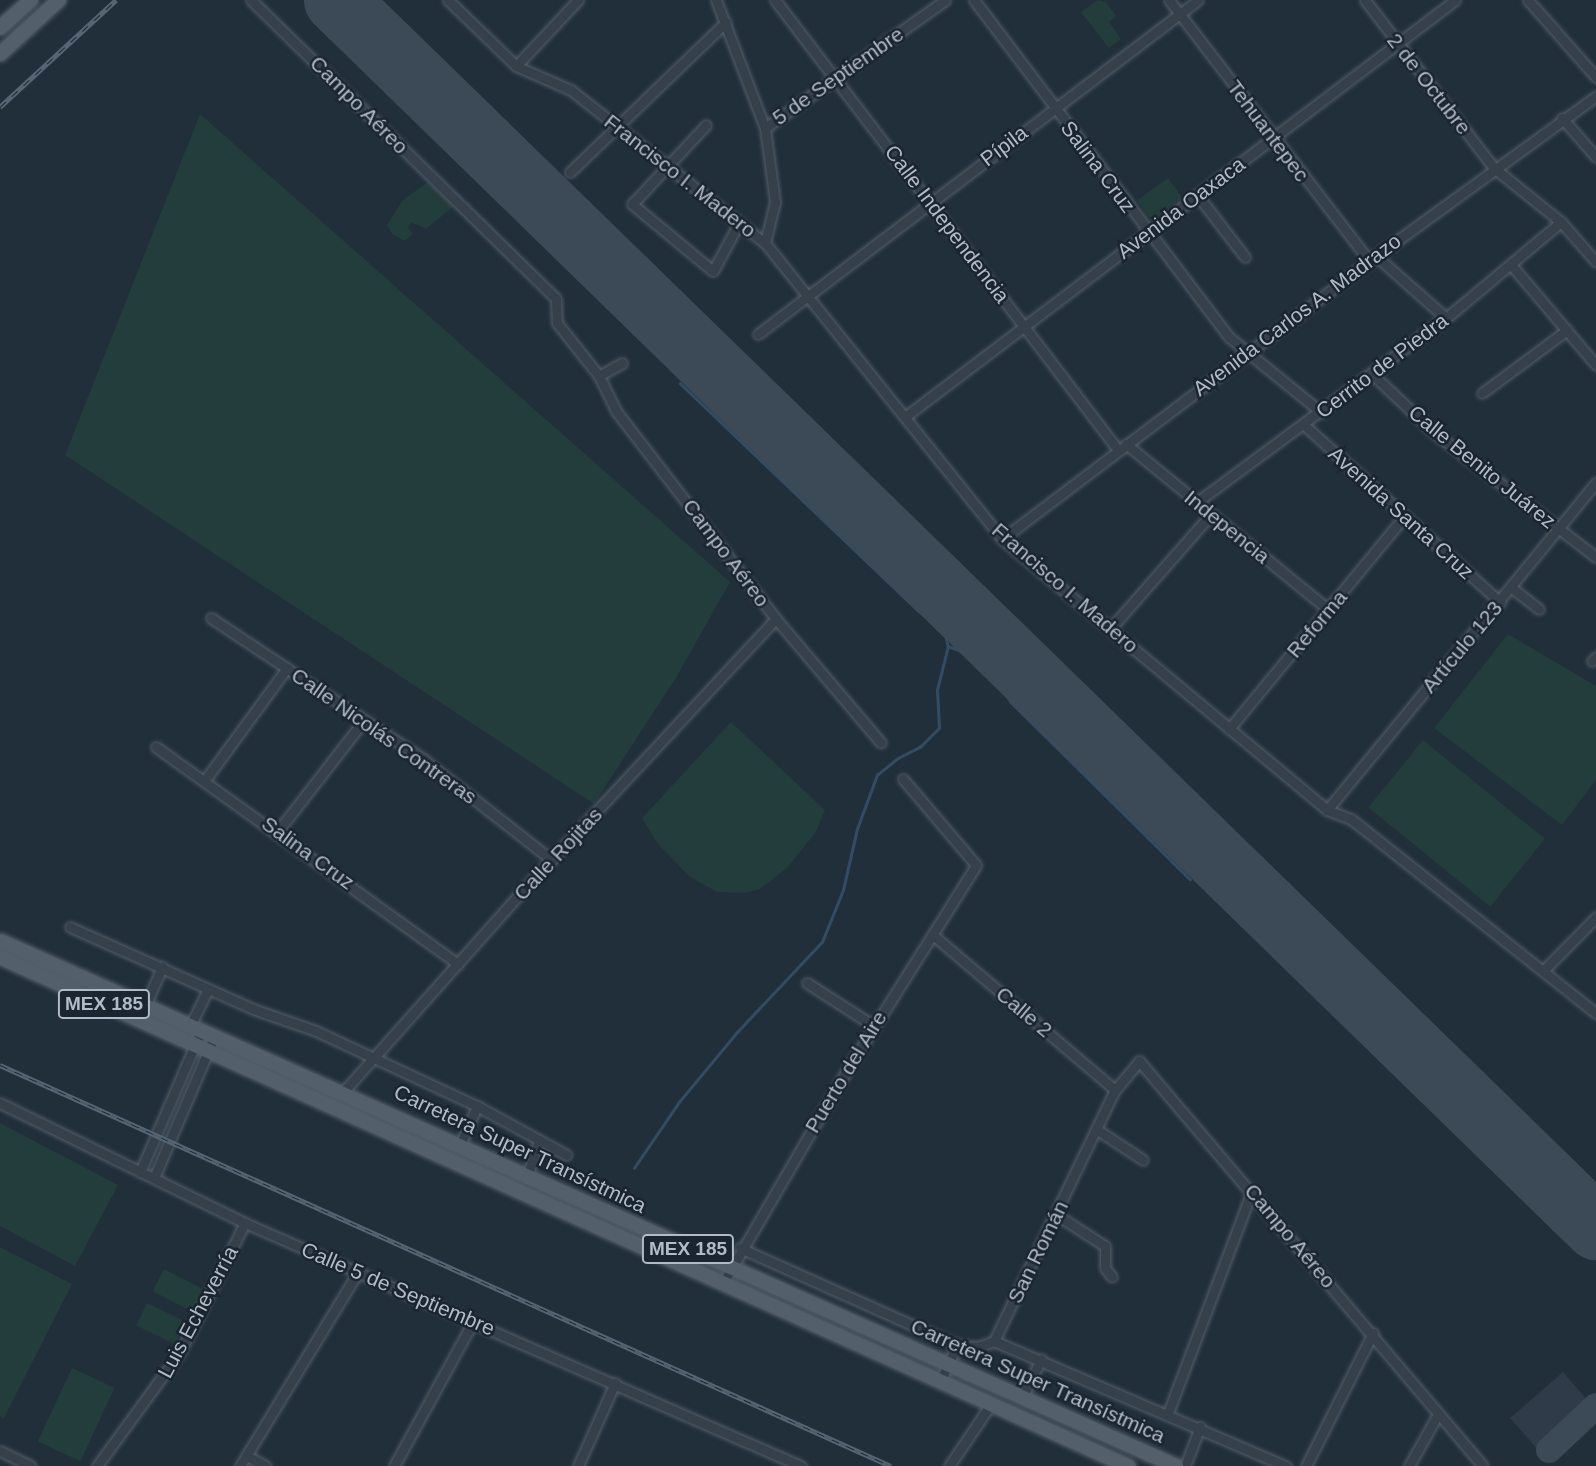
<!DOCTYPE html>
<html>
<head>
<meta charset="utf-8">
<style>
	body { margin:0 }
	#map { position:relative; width:1596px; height:1466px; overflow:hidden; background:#212f3b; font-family:Helvetica,sans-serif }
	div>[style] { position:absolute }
	.airport>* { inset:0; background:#2f3b48; transform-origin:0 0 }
	.green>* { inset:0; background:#233c3c; transform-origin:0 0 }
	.stream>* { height:2.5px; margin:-1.25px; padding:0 1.25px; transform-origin:1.25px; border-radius:1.25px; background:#344c63 }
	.taxiway>* { height:26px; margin:-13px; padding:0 13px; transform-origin:13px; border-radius:13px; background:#3c4a57 }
	.runway>* { height:65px; margin:-32.5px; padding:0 32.5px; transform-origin:32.5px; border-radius:32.5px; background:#3c4a57 }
	.roads { filter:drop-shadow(0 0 2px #535e69) drop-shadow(0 0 2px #535e69) }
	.minor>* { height:9px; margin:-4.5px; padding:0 4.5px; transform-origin:4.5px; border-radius:4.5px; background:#35404b }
	.primary>* { height:14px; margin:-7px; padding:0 7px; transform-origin:7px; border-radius:7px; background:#535f6b }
	.rail>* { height:5px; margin-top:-2.5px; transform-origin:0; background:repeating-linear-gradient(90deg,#1a2530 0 8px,#566573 0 16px); box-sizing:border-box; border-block:2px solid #566573 }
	span { translate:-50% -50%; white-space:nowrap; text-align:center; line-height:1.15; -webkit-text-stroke:5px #1a2530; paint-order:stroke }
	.shield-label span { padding:2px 5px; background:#1a2530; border:2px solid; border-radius:5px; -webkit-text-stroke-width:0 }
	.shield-label { font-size:19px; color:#b0bbc7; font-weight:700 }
	.street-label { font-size:21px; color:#b0bbc7 }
</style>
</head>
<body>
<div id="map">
	<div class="airport">
		<div style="left:1563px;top:1372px;width:50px;height:70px;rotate:49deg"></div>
	</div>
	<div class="green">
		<div style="clip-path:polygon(1098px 0,1106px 2px,1116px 16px,1109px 22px,1121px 39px,1109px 48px,1081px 12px)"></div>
		<div style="clip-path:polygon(200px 114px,730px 582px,677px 676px,594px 804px,65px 455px)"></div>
		<div style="left:1168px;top:178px;width:24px;height:38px;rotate:54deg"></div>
		<div style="clip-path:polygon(428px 182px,454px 206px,426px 229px,411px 222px,408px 228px,413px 234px,405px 241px,392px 234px,387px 225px,403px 200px)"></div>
		<div style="clip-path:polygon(1508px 634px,1596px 686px,1596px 780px,1562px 825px,1434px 728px)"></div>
		<div style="clip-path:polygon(731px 722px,825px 810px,816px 832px,787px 868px,760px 889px,745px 893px,717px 892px,690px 877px,657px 843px,642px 818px)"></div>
		<div style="left:1423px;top:740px;width:157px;height:87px;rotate:39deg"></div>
		<div style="clip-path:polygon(0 1123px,118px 1185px,75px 1266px,0 1226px)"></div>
		<div style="clip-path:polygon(0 1247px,72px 1284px,4px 1418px,0 1416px)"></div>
		<div style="left:164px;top:1269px;width:46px;height:25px;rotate:27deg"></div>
		<div style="left:147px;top:1303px;width:43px;height:25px;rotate:26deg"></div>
		<div style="left:72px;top:1368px;width:47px;height:81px;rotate:25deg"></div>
	</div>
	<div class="stream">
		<div style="left:680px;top:383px;width:330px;rotate:43.7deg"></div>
		<div style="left:919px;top:611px;width:27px;rotate:28deg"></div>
		<div style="left:943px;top:624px;width:23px;rotate:77deg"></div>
		<div style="left:948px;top:646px;width:38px;rotate:20deg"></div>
		<div style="left:984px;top:659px;width:51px;rotate:57.9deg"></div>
		<div style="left:1011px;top:702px;width:252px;rotate:44.7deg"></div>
		<div style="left:634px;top:1168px;width:80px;rotate:-55.7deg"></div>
		<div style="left:679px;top:1102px;width:92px;rotate:-50.3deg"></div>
		<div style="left:738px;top:1031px;width:122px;rotate:-46.7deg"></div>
		<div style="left:822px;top:942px;width:56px;rotate:-68deg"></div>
		<div style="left:843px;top:890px;width:63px;rotate:-77.1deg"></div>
		<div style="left:857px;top:829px;width:58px;rotate:-69.7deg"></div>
		<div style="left:877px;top:775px;width:27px;rotate:-39deg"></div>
		<div style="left:898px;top:758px;width:25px;rotate:-27deg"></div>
		<div style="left:920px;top:747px;width:27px;rotate:-45deg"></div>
		<div style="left:939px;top:728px;width:38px;rotate:-93deg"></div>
		<div style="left:937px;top:690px;width:45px;rotate:-76deg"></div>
	</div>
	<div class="taxiway">
		<div style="left:1549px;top:1450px;width:64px;rotate:-43.1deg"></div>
	</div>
	<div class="runway">
		<div style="left:336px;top:0;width:1759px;rotate:44.24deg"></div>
	</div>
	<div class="roads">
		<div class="minor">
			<div style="left:251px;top:0;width:427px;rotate:44.4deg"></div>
			<div style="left:556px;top:299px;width:24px;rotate:88deg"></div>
			<div style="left:557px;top:323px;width:68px;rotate:51.6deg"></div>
			<div style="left:448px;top:0;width:95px;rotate:44.1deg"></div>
			<div style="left:516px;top:66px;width:60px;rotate:23.6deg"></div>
			<div style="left:571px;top:90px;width:247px;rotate:38.3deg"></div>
			<div style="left:765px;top:243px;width:379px;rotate:51.3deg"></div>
			<div style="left:1002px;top:539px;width:423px;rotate:39.8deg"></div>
			<div style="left:1327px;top:810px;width:26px;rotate:21deg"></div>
			<div style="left:1351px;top:819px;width:313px;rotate:38.4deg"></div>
			<div style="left:716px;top:0;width:137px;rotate:69.1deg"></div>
			<div style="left:765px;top:128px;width:75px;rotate:82.3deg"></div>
			<div style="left:775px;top:202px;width:42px;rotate:103.7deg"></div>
			<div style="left:775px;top:0;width:566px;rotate:52.68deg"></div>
			<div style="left:974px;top:0;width:423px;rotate:52.9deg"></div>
			<div style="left:1229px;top:337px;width:119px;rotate:39.2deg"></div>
			<div style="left:1169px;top:0;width:329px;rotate:52.5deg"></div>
			<div style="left:1365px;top:0;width:212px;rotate:52.5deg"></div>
			<div style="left:1494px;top:168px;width:86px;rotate:38.9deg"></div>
			<div style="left:1561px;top:222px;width:53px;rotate:48.8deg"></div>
			<div style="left:1528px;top:0;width:103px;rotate:48.6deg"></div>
			<div style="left:516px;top:66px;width:91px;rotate:-46.8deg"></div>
			<div style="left:1562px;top:118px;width:52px;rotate:48.9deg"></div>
			<div style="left:706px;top:125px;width:108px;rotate:133.1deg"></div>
			<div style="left:632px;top:204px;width:105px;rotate:39.6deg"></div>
			<div style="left:713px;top:271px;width:55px;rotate:-61.6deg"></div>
			<div style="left:765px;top:128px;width:221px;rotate:-35.4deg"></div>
			<div style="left:570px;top:172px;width:216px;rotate:-43.9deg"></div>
			<div style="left:1198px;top:196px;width:77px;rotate:52.4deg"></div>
			<div style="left:1376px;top:256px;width:94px;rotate:41.5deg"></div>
			<div style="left:1512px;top:266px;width:130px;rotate:49.7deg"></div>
			<div style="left:758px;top:334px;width:552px;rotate:-37.2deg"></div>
			<div style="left:622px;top:363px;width:26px;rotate:151deg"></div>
			<div style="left:599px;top:376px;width:39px;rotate:64deg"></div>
			<div style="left:616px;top:411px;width:262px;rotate:52.4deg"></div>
			<div style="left:776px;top:619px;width:162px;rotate:49.7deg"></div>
			<div style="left:1372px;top:374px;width:88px;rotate:43.2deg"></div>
			<div style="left:1436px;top:434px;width:202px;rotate:37.6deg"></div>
			<div style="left:1482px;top:393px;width:106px;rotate:-36.5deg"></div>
			<div style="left:906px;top:416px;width:689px;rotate:-37.15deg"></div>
			<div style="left:1303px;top:424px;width:266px;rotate:42.1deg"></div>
			<div style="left:1126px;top:444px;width:262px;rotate:39.3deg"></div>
			<div style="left:1197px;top:502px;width:310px;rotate:-36.5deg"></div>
			<div style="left:1446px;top:318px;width:150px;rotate:-39.9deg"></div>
			<div style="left:1002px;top:539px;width:469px;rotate:-37.1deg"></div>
			<div style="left:1376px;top:256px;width:272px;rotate:-36deg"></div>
			<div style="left:1512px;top:588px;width:34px;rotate:38deg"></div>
			<div style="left:211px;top:618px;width:255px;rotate:33.6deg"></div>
			<div style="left:423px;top:759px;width:164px;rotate:38.1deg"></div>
			<div style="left:1110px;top:629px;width:153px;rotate:-48.7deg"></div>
			<div style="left:1592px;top:661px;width:6px;rotate:-45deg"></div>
			<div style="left:1229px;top:729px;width:273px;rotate:-50.5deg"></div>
			<div style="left:156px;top:747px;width:372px;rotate:35.7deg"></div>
			<div style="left:205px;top:780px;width:139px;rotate:-53.8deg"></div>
			<div style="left:1327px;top:810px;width:424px;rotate:-50.6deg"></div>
			<div style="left:278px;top:831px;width:140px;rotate:-52.2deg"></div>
			<div style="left:70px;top:927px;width:201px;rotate:24.1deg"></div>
			<div style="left:253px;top:1009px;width:67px;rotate:19.2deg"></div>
			<div style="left:316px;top:1031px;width:178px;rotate:25deg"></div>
			<div style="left:477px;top:1106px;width:102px;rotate:28.6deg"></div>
			<div style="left:933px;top:935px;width:239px;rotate:40.4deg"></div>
			<div style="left:1543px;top:971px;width:76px;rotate:-45.5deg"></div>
			<div style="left:807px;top:983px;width:80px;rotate:32.7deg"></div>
			<div style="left:145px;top:1006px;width:43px;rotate:-66.4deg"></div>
			<div style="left:191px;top:1024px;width:39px;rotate:-64deg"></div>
			<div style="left:344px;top:1091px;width:287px;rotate:-48.3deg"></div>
			<div style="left:535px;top:877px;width:353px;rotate:-47deg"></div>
			<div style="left:0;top:1103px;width:273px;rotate:26.1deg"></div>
			<div style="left:245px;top:1223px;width:607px;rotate:23.61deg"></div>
			<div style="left:1096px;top:1129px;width:56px;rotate:33.4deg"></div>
			<div style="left:460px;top:1145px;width:43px;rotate:-66.4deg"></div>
			<div style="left:140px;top:1172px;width:156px;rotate:-66.6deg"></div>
			<div style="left:527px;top:1177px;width:39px;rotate:-72deg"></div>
			<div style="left:154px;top:1178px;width:155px;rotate:-66.9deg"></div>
			<div style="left:1057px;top:1215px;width:57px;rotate:32.9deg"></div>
			<div style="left:1105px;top:1246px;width:22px;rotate:90deg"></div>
			<div style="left:1105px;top:1268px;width:11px;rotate:52deg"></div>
			<div style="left:740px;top:1248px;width:238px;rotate:24.1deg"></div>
			<div style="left:723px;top:1283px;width:241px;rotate:-59.8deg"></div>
			<div style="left:844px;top:1075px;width:248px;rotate:-57.8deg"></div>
			<div style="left:976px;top:865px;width:113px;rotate:-130.3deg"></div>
			<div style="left:994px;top:1341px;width:318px;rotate:23.2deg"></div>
			<div style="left:940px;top:1382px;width:41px;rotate:-65.3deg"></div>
			<div style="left:957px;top:1345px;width:20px;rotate:6deg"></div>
			<div style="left:977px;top:1347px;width:18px;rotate:-19deg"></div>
			<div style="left:994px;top:1341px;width:279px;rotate:-64.3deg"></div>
			<div style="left:1115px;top:1090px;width:38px;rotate:-50deg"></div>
			<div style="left:1139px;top:1061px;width:531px;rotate:49.66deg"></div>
			<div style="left:1023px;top:1396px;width:41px;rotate:-64.1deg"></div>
			<div style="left:1168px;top:1413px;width:237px;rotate:-69.3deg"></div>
			<div style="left:0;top:1451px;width:34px;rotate:26deg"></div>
			<div style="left:247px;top:1456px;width:21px;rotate:28deg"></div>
			<div style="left:97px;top:1466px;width:141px;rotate:-53.9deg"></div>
			<div style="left:180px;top:1352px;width:144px;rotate:-63.3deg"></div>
			<div style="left:240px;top:1466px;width:227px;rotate:-58.7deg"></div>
			<div style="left:394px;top:1466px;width:164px;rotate:-61.3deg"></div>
			<div style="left:578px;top:1466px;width:91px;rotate:-66deg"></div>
			<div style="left:949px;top:1466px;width:75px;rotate:-55.9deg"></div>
			<div style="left:1185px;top:1466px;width:42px;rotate:-69deg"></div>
			<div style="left:1306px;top:1466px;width:149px;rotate:-63.3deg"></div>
			<div style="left:1409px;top:1466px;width:60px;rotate:-60.9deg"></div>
		</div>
		<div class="primary">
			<div style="left:0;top:28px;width:42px;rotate:-42.1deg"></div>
			<div style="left:0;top:54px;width:80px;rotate:-42.5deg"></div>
			<div style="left:0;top:941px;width:1288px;rotate:24.06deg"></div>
			<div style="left:0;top:957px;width:1238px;rotate:24.29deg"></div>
		</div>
	</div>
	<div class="rail">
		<div style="left:0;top:107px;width:158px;rotate:-42.7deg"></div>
		<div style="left:0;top:1065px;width:977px;rotate:24.23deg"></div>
	</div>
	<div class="shield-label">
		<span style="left:104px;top:1004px">MEX 185</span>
		<span style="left:688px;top:1249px">MEX 185</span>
	</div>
	<div class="street-label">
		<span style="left:838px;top:76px;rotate:-35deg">5 de Septiembre</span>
		<span style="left:1429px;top:84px;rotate:52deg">2 de Octubre</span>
		<span style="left:359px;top:105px;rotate:45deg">Campo Aéreo</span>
		<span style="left:1268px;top:131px;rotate:53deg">Tehuantepec</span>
		<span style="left:1004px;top:146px;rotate:-37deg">Pípila</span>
		<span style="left:1098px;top:167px;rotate:53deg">Salina Cruz</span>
		<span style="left:680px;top:176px;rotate:38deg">Francisco I. Madero</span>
		<span style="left:1181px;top:208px;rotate:-37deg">Avenida Oaxaca</span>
		<span style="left:947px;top:224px;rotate:53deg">Calle Independencia</span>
		<span style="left:1297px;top:315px;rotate:-37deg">Avenida Carlos A. Madrazo</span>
		<span style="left:1382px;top:366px;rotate:-37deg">Cerrito de Piedra</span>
		<span style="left:1482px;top:467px;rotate:39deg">Calle Benito Juárez</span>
		<span style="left:1401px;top:513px;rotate:42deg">Avenida Santa Cruz</span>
		<span style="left:1227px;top:527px;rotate:39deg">Indepencia</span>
		<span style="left:726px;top:553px;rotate:53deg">Campo Aéreo</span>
		<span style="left:1065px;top:588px;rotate:41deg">Francisco I. Madero</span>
		<span style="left:1317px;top:624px;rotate:-50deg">Reforma</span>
		<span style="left:1462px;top:647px;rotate:-50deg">Artículo 123</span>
		<span style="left:384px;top:736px;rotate:35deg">Calle Nicolás Contreras</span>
		<span style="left:308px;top:853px;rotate:36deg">Salina Cruz</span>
		<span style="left:558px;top:854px;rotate:-47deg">Calle Rojitas</span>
		<span style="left:1024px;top:1012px;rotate:40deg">Calle 2</span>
		<span style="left:846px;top:1072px;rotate:-59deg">Puerto del Aire</span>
		<span style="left:520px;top:1149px;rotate:25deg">Carretera Super Transístmica</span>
		<span style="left:1290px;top:1236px;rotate:50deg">Campo Aéreo</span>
		<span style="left:1038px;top:1252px;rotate:-64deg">San Román</span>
		<span style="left:398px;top:1289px;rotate:23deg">Calle 5 de Septiembre</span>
		<span style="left:198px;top:1312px;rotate:-62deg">Luis Echeverría</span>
		<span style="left:1038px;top:1381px;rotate:24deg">Carretera Super Transístmica</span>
	</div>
</div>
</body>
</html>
